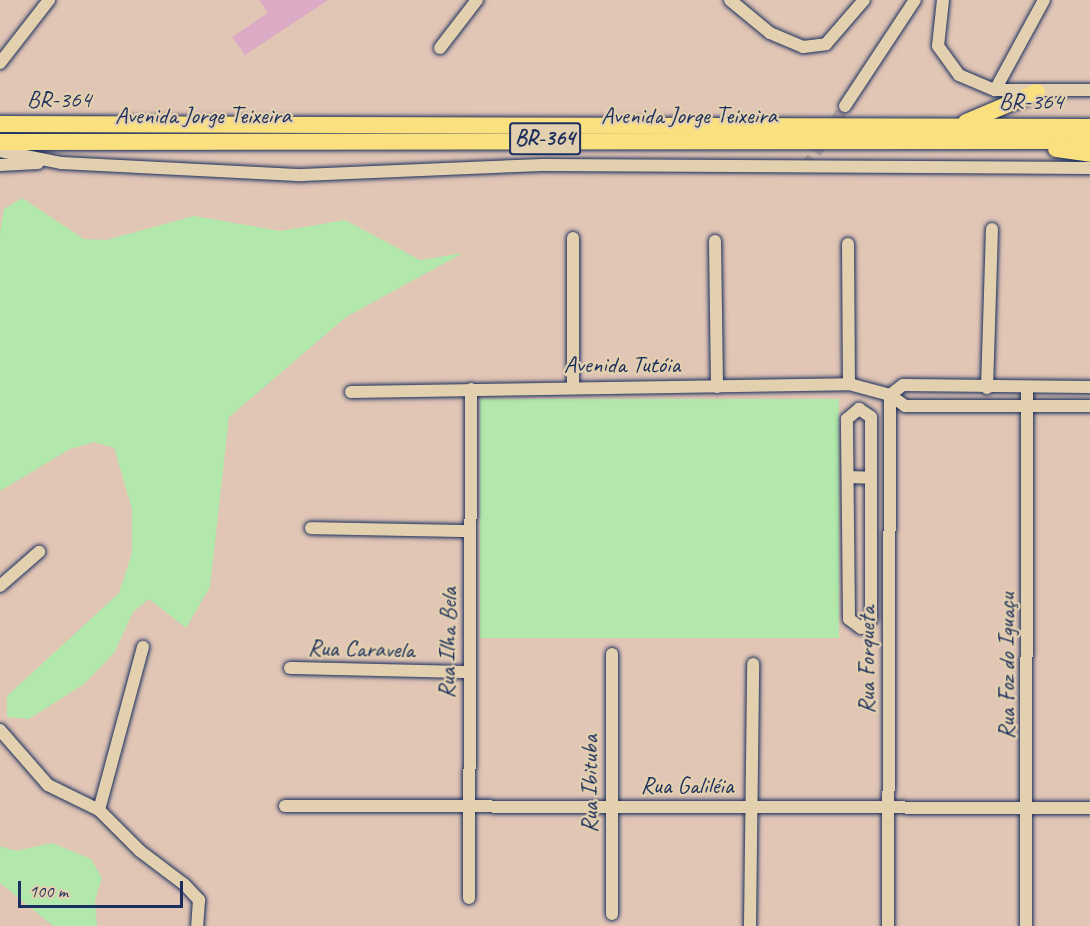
<!DOCTYPE html>
<html>
<head>
<meta charset="utf-8">
<style>
	body { margin:0 }
	#map { position:relative; width:1090px; height:926px; overflow:hidden; background:#e1c5b5; font-family:Caveat,sans-serif }
	div>[style] { position:absolute }
	.green>* { inset:0; background:#b2e8ab; transform-origin:0 0 }
	.building>* { inset:0; background:#ddaac6 }
	.minor-tunnel>* { height:12px; margin-top:-6px; transform-origin:0; background:repeating-linear-gradient(90deg,#b9a7a4 0 12px,transparent 0 18px) }
	.roads { filter:drop-shadow(0 0 2px #1b2f5e) drop-shadow(0 0 2px #1b2f5e) }
	.minor>* { height:12px; margin:-6px; padding:0 6px; transform-origin:6px; border-radius:6px; background:#e3d0ae }
	.highway>* { height:16px; margin:-8px; padding:0 8px; transform-origin:8px; border-radius:8px; background:#fbe080 }
	span { translate:-50% -50%; white-space:nowrap; text-align:center; line-height:1.15; -webkit-text-stroke:4.5px #e3d0ae; paint-order:stroke }
	.shield-label span { padding:2px 4px; background:#e3d0ae; border:2px solid; border-radius:4px; -webkit-text-stroke-width:0 }
	.shield-label { font-size:22px; color:#1b2f5e; font-weight:700 }
	.street-label { font-size:24px; color:#1b2f5e }
	.scale { position:absolute; left:18px; top:881px; width:165px; height:27px; box-sizing:border-box; border:3px solid #1b2f5e; border-top:0; padding-left:8px; font-size:18px; line-height:21px; white-space:nowrap; color:#1b2f5e; -webkit-text-stroke:4px #e3d0ae; paint-order:stroke }
</style>
</head>
<body>
<div id="map">
	<div class="green">
		<div style="clip-path:polygon(22px 198px,84px 239px,106px 240px,194px 216px,280px 231px,345px 220px,420px 260px,463px 253px,346px 317px,229px 417px,210px 587px,186px 628px,149px 599px,133px 612px,114px 653px,84px 684px,29px 719px,7px 717px,7px 696px,119px 593px,132px 553px,132px 509px,114px 448px,94px 442px,70px 449px,0 491px,0 233px,4px 209px)"></div>
		<div style="left:480px;top:399px;width:359px;height:239px"></div>
		<div style="clip-path:polygon(52px 843px,91px 859px,102px 878px,95px 900px,97px 926px,53px 926px,0 883px,0 846px,16px 851px)"></div>
	</div>
	<div class="building">
		<div style="clip-path:polygon(259px 0,328px 0,245px 55px,232px 37px,268px 13px)"></div>
	</div>
	<div class="minor-tunnel">
		<div style="left:806px;top:168px;width:73px;rotate:-57.8deg"></div>
	</div>
	<div class="roads">
		<div class="minor">
			<div style="left:730px;top:0;width:52px;rotate:39.5deg"></div>
			<div style="left:770px;top:33px;width:36px;rotate:23deg"></div>
			<div style="left:803px;top:47px;width:23px;rotate:-7deg"></div>
			<div style="left:826px;top:44px;width:58px;rotate:-49.2deg"></div>
			<div style="left:943px;top:0;width:46px;rotate:96.2deg"></div>
			<div style="left:938px;top:46px;width:36px;rotate:54deg"></div>
			<div style="left:959px;top:75px;width:39px;rotate:23deg"></div>
			<div style="left:995px;top:90px;width:95px"></div>
			<div style="left:440px;top:48px;width:61px;rotate:-52.4deg"></div>
			<div style="left:0;top:63px;width:80px;rotate:-52.1deg"></div>
			<div style="left:995px;top:90px;width:102px;rotate:-61.4deg"></div>
			<div style="left:845px;top:106px;width:127px;rotate:-56.6deg"></div>
			<div style="left:0;top:151px;width:62px;rotate:11.1deg"></div>
			<div style="left:61px;top:163px;width:241px;rotate:2.9deg"></div>
			<div style="left:302px;top:175px;width:241px;rotate:-2.4deg"></div>
			<div style="left:543px;top:165px;width:547px;rotate:0.31deg"></div>
			<div style="left:0;top:165px;width:38px;rotate:-3deg"></div>
			<div style="left:715px;top:241px;width:146px;rotate:89.2deg"></div>
			<div style="left:848px;top:244px;width:140px;rotate:89.6deg"></div>
			<div style="left:849px;top:384px;width:42px;rotate:15deg"></div>
			<div style="left:890px;top:395px;width:19px;rotate:36deg"></div>
			<div style="left:905px;top:406px;width:185px"></div>
			<div style="left:573px;top:385px;width:147px;rotate:-90deg"></div>
			<div style="left:987px;top:388px;width:159px;rotate:-88.2deg"></div>
			<div style="left:351px;top:392px;width:498px;rotate:-0.9deg"></div>
			<div style="left:890px;top:395px;width:16px;rotate:-38deg"></div>
			<div style="left:903px;top:385px;width:187px;rotate:0.6deg"></div>
			<div style="left:859px;top:409px;width:14px;rotate:34deg"></div>
			<div style="left:871px;top:417px;width:202px;rotate:90deg"></div>
			<div style="left:871px;top:619px;width:13px;rotate:138deg"></div>
			<div style="left:861px;top:628px;width:15px;rotate:-143deg"></div>
			<div style="left:849px;top:619px;width:200px;rotate:-90.6deg"></div>
			<div style="left:847px;top:419px;width:16px;rotate:-40deg"></div>
			<div style="left:848px;top:477px;width:23px;rotate:2deg"></div>
			<div style="left:311px;top:528px;width:158px;rotate:1.1deg"></div>
			<div style="left:0;top:586px;width:52px;rotate:-41.1deg"></div>
			<div style="left:290px;top:668px;width:178px;rotate:1.3deg"></div>
			<div style="left:0;top:730px;width:73px;rotate:48.9deg"></div>
			<div style="left:48px;top:785px;width:57px;rotate:26.1deg"></div>
			<div style="left:99px;top:810px;width:58px;rotate:45deg"></div>
			<div style="left:140px;top:851px;width:56px;rotate:37.1deg"></div>
			<div style="left:185px;top:885px;width:21px;rotate:47deg"></div>
			<div style="left:199px;top:900px;width:26px;rotate:94deg"></div>
			<div style="left:285px;top:806px;width:805px;rotate:0.14deg"></div>
			<div style="left:99px;top:810px;width:169px;rotate:-74.9deg"></div>
			<div style="left:469px;top:898px;width:509px;rotate:-89.77deg"></div>
			<div style="left:612px;top:914px;width:260px;rotate:-90deg"></div>
			<div style="left:750px;top:926px;width:262px;rotate:-89.3deg"></div>
			<div style="left:888px;top:926px;width:531px;rotate:-89.78deg"></div>
			<div style="left:1026px;top:926px;width:538px;rotate:-89.89deg"></div>
		</div>
		<div class="highway">
			<div style="left:966px;top:122px;width:77px;rotate:-22.9deg"></div>
			<div style="left:0;top:124px;width:1090px;rotate:0.16deg"></div>
			<div style="left:0;top:142px;width:1090px;rotate:-0.05deg"></div>
			<div style="left:1056px;top:149px;width:34px;rotate:8deg"></div>
		</div>
	</div>
	<div class="shield-label">
		<span style="left:545px;top:139px">BR-364</span>
	</div>
	<div class="street-label">
		<span style="left:59px;top:100px">BR-364</span>
		<span style="left:1031px;top:102px">BR-364</span>
		<span style="left:203px;top:116px">Avenida Jorge Teixeira</span>
		<span style="left:689px;top:116px">Avenida Jorge Teixeira</span>
		<span style="left:622px;top:365px">Avenida Tutóia</span>
		<span style="left:448px;top:643px;rotate:-89deg">Rua Ilha Bela</span>
		<span style="left:361px;top:649px;rotate:1deg">Rua Caravela</span>
		<span style="left:867px;top:660px;rotate:-90deg">Rua Forqueta</span>
		<span style="left:1007px;top:666px;rotate:-90deg">Rua Foz do Iguaçu</span>
		<span style="left:590px;top:784px;rotate:-90deg">Rua Ibituba</span>
		<span style="left:687px;top:786px">Rua Galiléia</span>
	</div>
	<div class="scale">100 m</div>
</div>
</body>
</html>
